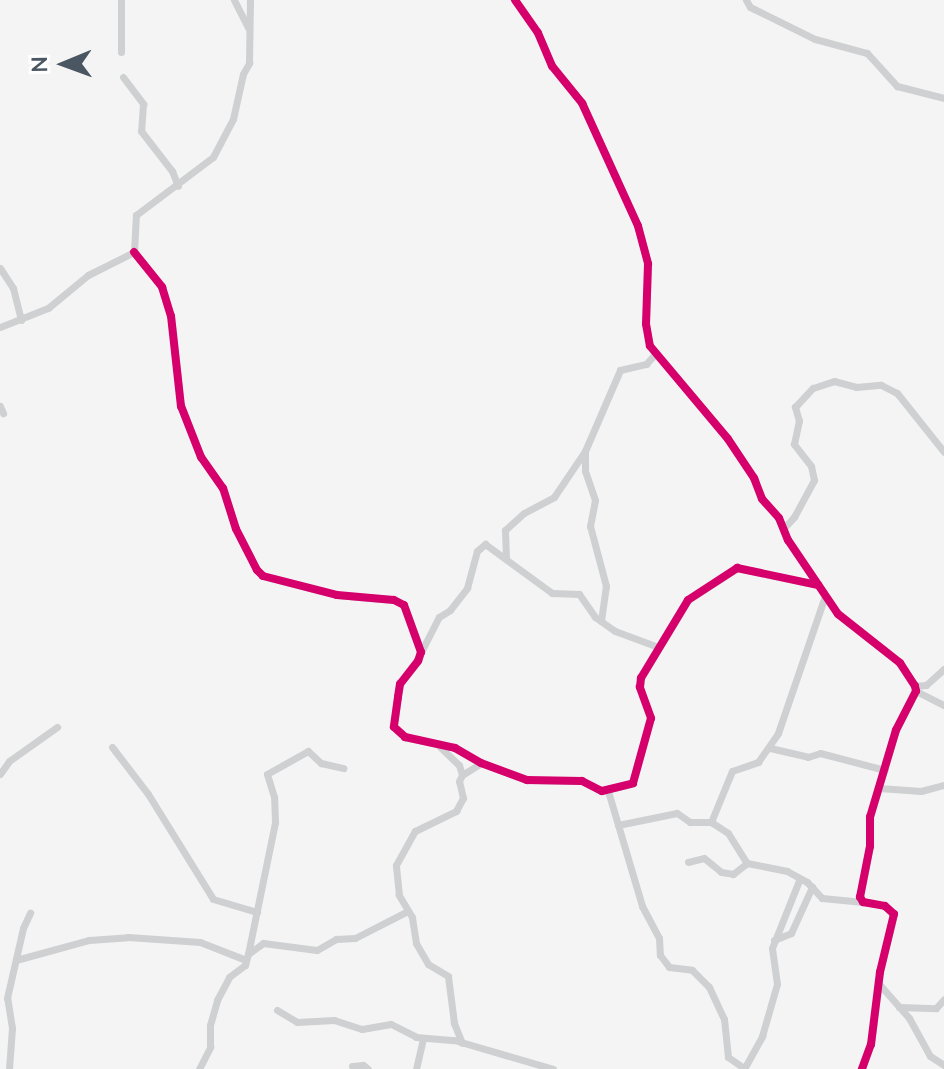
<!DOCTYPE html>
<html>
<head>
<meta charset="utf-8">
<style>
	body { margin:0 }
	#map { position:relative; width:944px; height:1069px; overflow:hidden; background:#f4f4f4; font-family:"Nunito Sans",sans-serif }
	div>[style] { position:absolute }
	.street>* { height:7px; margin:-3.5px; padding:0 3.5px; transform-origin:3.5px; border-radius:3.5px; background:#ced0d2 }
	.cycleway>* { height:8px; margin:-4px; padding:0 4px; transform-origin:4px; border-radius:4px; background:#d6006c }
	span { translate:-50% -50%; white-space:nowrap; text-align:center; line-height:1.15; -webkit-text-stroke:6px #fff; paint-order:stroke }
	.north { position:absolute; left:24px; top:24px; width:80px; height:80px; -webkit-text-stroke:6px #fff; paint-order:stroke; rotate:269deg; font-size:22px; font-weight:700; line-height:32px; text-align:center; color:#4a5661 }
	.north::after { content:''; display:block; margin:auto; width:28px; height:36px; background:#4a5661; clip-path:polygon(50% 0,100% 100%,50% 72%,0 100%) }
</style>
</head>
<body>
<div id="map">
	<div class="street">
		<div style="left:121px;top:0;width:52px;rotate:90deg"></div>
		<div style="left:234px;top:0;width:31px;rotate:63deg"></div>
		<div style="left:515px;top:0;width:40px;rotate:55.1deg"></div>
		<div style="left:538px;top:33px;width:36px;rotate:67deg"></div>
		<div style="left:552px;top:66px;width:48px;rotate:51deg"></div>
		<div style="left:582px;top:103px;width:135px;rotate:65.5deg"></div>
		<div style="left:638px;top:226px;width:39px;rotate:75deg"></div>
		<div style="left:648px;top:264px;width:60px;rotate:91.9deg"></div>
		<div style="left:646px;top:324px;width:22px;rotate:80deg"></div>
		<div style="left:650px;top:346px;width:121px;rotate:50deg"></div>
		<div style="left:728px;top:439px;width:47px;rotate:56.3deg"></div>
		<div style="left:754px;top:478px;width:22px;rotate:69deg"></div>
		<div style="left:762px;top:499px;width:25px;rotate:48deg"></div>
		<div style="left:779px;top:518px;width:24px;rotate:68deg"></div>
		<div style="left:788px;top:540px;width:89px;rotate:56deg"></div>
		<div style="left:838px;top:614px;width:79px;rotate:38.3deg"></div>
		<div style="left:900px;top:663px;width:27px;rotate:57deg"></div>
		<div style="left:915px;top:686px;width:5px;rotate:79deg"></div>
		<div style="left:916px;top:691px;width:44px;rotate:117.1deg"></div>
		<div style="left:896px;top:730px;width:91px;rotate:106.6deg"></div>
		<div style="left:870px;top:817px;width:29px;rotate:90deg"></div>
		<div style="left:870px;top:846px;width:52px;rotate:101.1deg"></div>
		<div style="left:860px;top:897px;width:6px;rotate:59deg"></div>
		<div style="left:863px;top:902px;width:22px;rotate:10deg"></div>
		<div style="left:885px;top:906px;width:12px;rotate:42deg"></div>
		<div style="left:894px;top:914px;width:60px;rotate:103.6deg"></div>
		<div style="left:880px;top:972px;width:73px;rotate:97.1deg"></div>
		<div style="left:871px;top:1044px;width:27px;rotate:110deg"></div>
		<div style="left:746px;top:0;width:8px;rotate:60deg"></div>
		<div style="left:750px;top:7px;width:72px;rotate:26.2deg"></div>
		<div style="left:815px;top:39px;width:54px;rotate:15.1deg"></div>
		<div style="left:867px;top:53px;width:45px;rotate:47.7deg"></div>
		<div style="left:897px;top:86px;width:49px;rotate:14.3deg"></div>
		<div style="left:123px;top:77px;width:34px;rotate:53deg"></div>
		<div style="left:143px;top:104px;width:27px;rotate:94deg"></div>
		<div style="left:141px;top:131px;width:51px;rotate:52.2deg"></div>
		<div style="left:172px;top:171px;width:16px;rotate:68deg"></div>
		<div style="left:134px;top:252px;width:45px;rotate:51.3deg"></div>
		<div style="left:162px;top:287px;width:30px;rotate:73deg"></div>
		<div style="left:171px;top:316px;width:91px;rotate:83.7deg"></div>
		<div style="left:181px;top:406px;width:55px;rotate:68.6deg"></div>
		<div style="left:201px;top:457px;width:38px;rotate:55deg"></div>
		<div style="left:223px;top:488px;width:43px;rotate:72.4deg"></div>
		<div style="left:236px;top:529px;width:46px;rotate:62.9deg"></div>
		<div style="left:257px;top:570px;width:8px;rotate:45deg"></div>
		<div style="left:263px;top:576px;width:76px;rotate:14.4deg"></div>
		<div style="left:337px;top:595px;width:57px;rotate:5deg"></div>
		<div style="left:394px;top:600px;width:11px;rotate:27deg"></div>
		<div style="left:404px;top:605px;width:50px;rotate:70.1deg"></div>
		<div style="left:421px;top:652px;width:9px;rotate:108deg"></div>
		<div style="left:418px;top:661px;width:29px;rotate:128deg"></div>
		<div style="left:400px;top:684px;width:13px;rotate:99deg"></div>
		<div style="left:398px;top:697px;width:30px;rotate:98deg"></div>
		<div style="left:394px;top:727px;width:15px;rotate:42deg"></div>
		<div style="left:405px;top:737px;width:51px;rotate:12.4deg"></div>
		<div style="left:455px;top:748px;width:30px;rotate:30deg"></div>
		<div style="left:481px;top:763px;width:49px;rotate:20.3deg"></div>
		<div style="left:527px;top:780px;width:55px;rotate:1deg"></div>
		<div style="left:582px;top:781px;width:22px;rotate:27deg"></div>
		<div style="left:602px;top:791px;width:32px;rotate:-14deg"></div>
		<div style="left:633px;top:783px;width:67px;rotate:-74.5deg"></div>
		<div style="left:651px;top:718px;width:33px;rotate:-110deg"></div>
		<div style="left:640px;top:687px;width:9px;rotate:-84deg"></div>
		<div style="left:641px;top:678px;width:91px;rotate:-58.9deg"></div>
		<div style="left:688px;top:600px;width:59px;rotate:-33.1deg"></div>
		<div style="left:737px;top:568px;width:83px;rotate:11.9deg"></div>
		<div style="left:0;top:268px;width:24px;rotate:57deg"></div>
		<div style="left:13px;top:288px;width:33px;rotate:76deg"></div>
		<div style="left:0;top:327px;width:52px;rotate:-21.6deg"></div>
		<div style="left:48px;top:308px;width:52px;rotate:-39.5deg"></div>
		<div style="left:88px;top:275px;width:51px;rotate:-26.6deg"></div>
		<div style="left:134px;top:252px;width:37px;rotate:-87deg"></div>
		<div style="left:136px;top:215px;width:96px;rotate:-37deg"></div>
		<div style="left:213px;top:157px;width:43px;rotate:-62.2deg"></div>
		<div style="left:233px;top:119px;width:46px;rotate:-77.5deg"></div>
		<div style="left:243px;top:74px;width:13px;rotate:-61deg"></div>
		<div style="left:249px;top:63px;width:63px;rotate:-89.1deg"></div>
		<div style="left:0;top:406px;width:8px;rotate:67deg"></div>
		<div style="left:784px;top:528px;width:15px;rotate:-48deg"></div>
		<div style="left:794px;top:517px;width:42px;rotate:-61.6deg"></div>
		<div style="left:814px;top:480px;width:14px;rotate:-102deg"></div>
		<div style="left:811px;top:466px;width:28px;rotate:-128deg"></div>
		<div style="left:794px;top:444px;width:24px;rotate:-78deg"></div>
		<div style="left:799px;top:421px;width:15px;rotate:-106deg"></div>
		<div style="left:795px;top:407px;width:26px;rotate:-47deg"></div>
		<div style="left:813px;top:388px;width:22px;rotate:-18deg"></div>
		<div style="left:834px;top:381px;width:23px;rotate:15deg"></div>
		<div style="left:856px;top:387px;width:25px;rotate:-5deg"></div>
		<div style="left:881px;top:385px;width:18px;rotate:27deg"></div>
		<div style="left:897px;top:393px;width:75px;rotate:51.5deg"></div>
		<div style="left:506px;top:559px;width:29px;rotate:-92deg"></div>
		<div style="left:505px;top:530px;width:25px;rotate:-42deg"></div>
		<div style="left:524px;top:513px;width:34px;rotate:-28deg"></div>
		<div style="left:554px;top:497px;width:55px;rotate:-56deg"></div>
		<div style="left:601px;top:621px;width:35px;rotate:-82deg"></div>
		<div style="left:606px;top:586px;width:62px;rotate:-104.9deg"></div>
		<div style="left:590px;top:526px;width:26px;rotate:-79deg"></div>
		<div style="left:595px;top:500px;width:31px;rotate:-109deg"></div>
		<div style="left:585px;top:471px;width:20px;rotate:-90deg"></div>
		<div style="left:585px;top:451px;width:88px;rotate:-66.6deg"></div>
		<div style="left:620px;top:370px;width:27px;rotate:-13deg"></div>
		<div style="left:646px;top:364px;width:13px;rotate:-48deg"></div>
		<div style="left:421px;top:652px;width:39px;rotate:-63deg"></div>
		<div style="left:439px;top:617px;width:13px;rotate:-32deg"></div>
		<div style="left:450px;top:610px;width:28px;rotate:-52deg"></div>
		<div style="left:467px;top:588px;width:38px;rotate:-75deg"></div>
		<div style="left:477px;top:551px;width:11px;rotate:-41deg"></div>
		<div style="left:485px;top:544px;width:83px;rotate:36.2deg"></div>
		<div style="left:552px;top:593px;width:27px;rotate:2deg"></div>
		<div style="left:579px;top:594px;width:28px;rotate:55deg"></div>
		<div style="left:595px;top:617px;width:24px;rotate:35deg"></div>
		<div style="left:615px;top:631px;width:46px;rotate:20.4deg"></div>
		<div style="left:915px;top:686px;width:11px;rotate:-5deg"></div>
		<div style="left:926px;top:685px;width:24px;rotate:-42deg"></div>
		<div style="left:916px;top:691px;width:31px;rotate:27deg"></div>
		<div style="left:437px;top:744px;width:30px;rotate:44deg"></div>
		<div style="left:459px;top:765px;width:10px;rotate:73deg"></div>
		<div style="left:112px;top:747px;width:59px;rotate:52.5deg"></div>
		<div style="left:148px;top:794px;width:123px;rotate:58.2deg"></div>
		<div style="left:213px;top:899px;width:46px;rotate:16.5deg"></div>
		<div style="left:770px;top:748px;width:39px;rotate:13deg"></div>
		<div style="left:808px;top:757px;width:13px;rotate:-18deg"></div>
		<div style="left:820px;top:753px;width:67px;rotate:14.7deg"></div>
		<div style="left:0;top:774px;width:16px;rotate:-55deg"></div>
		<div style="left:9px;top:761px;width:59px;rotate:-35.3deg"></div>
		<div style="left:879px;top:788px;width:42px;rotate:4.1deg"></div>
		<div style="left:921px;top:791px;width:24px;rotate:-15deg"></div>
		<div style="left:608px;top:791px;width:120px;rotate:73.5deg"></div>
		<div style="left:642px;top:906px;width:36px;rotate:62deg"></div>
		<div style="left:659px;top:938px;width:17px;rotate:87deg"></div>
		<div style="left:660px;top:955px;width:15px;rotate:53deg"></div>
		<div style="left:669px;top:967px;width:23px;rotate:7deg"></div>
		<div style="left:692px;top:970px;width:24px;rotate:45deg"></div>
		<div style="left:709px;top:987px;width:35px;rotate:65deg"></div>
		<div style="left:724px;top:1019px;width:38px;rotate:84deg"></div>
		<div style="left:728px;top:1057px;width:19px;rotate:35deg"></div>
		<div style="left:711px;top:822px;width:55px;rotate:-67.6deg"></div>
		<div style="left:732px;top:771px;width:28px;rotate:-19deg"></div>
		<div style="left:758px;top:762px;width:35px;rotate:-55deg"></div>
		<div style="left:778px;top:733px;width:145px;rotate:-71.1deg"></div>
		<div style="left:618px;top:825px;width:60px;rotate:-11.5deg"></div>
		<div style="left:677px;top:813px;width:16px;rotate:35deg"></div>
		<div style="left:690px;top:822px;width:21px"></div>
		<div style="left:711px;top:822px;width:20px;rotate:33deg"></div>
		<div style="left:728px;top:833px;width:36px;rotate:58deg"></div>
		<div style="left:747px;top:863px;width:41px;rotate:11.3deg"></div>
		<div style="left:787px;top:871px;width:23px;rotate:29deg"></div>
		<div style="left:807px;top:882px;width:22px;rotate:47deg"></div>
		<div style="left:822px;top:898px;width:41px;rotate:5.6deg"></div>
		<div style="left:688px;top:862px;width:16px;rotate:-14deg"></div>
		<div style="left:704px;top:858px;width:22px;rotate:39deg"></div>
		<div style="left:721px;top:872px;width:12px;rotate:9deg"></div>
		<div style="left:733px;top:874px;width:18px;rotate:-38deg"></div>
		<div style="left:774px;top:940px;width:18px;rotate:-22deg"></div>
		<div style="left:791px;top:933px;width:51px;rotate:-65.5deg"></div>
		<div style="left:248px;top:954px;width:19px;rotate:-36deg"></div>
		<div style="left:263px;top:943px;width:54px;rotate:7.4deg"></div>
		<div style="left:317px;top:950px;width:22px;rotate:-30deg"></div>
		<div style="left:336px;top:939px;width:19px;rotate:-3deg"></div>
		<div style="left:355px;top:938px;width:59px;rotate:-27deg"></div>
		<div style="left:16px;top:960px;width:76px;rotate:-15.3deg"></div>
		<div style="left:89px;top:940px;width:39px;rotate:-4deg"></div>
		<div style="left:128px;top:937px;width:72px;rotate:4deg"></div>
		<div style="left:200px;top:942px;width:49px;rotate:21.4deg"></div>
		<div style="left:880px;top:985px;width:44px;rotate:48.7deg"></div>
		<div style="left:909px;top:1018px;width:43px;rotate:61.1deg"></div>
		<div style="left:930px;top:1056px;width:17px;rotate:33deg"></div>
		<div style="left:899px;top:1007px;width:37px;rotate:2deg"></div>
		<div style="left:936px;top:1008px;width:12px;rotate:-48deg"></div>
		<div style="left:277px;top:1010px;width:23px;rotate:31deg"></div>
		<div style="left:297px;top:1022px;width:37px;rotate:-3deg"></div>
		<div style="left:334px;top:1020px;width:29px;rotate:18deg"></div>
		<div style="left:362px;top:1029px;width:29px;rotate:-10deg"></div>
		<div style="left:391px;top:1024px;width:28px;rotate:27deg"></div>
		<div style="left:416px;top:1037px;width:38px;rotate:5deg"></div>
		<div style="left:454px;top:1040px;width:103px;rotate:16.3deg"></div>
		<div style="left:462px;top:1043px;width:22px;rotate:-112deg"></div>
		<div style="left:454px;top:1023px;width:47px;rotate:-97.3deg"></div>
		<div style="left:448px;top:976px;width:23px;rotate:-149deg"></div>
		<div style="left:428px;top:964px;width:24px;rotate:-120deg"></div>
		<div style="left:416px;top:943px;width:26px;rotate:-99deg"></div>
		<div style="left:412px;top:917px;width:26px;rotate:-121deg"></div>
		<div style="left:399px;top:895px;width:30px;rotate:-96deg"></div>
		<div style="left:396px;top:865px;width:39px;rotate:-61deg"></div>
		<div style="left:415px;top:831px;width:46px;rotate:-26deg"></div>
		<div style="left:456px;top:811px;width:15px;rotate:-62deg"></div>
		<div style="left:463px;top:798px;width:17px;rotate:-103deg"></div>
		<div style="left:459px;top:781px;width:7px;rotate:-63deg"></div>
		<div style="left:462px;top:775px;width:22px;rotate:-32deg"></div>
		<div style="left:352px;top:1066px;width:11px;rotate:-5deg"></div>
		<div style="left:363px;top:1065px;width:6px;rotate:39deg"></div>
		<div style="left:9px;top:1069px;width:41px;rotate:-85.8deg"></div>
		<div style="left:12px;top:1028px;width:30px;rotate:-99deg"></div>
		<div style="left:7px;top:998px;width:72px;rotate:-77.1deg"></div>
		<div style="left:23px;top:928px;width:17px;rotate:-65deg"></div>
		<div style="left:199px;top:1069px;width:25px;rotate:-63deg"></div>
		<div style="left:210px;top:1047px;width:22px;rotate:-90deg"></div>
		<div style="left:210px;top:1025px;width:26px;rotate:-74deg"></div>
		<div style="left:217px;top:1000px;width:26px;rotate:-62deg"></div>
		<div style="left:229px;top:977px;width:20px;rotate:-37deg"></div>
		<div style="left:245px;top:965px;width:11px;rotate:-75deg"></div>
		<div style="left:248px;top:954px;width:135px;rotate:-78.4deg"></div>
		<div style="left:275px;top:822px;width:25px;rotate:-92deg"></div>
		<div style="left:274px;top:797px;width:24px;rotate:-107deg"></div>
		<div style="left:267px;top:774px;width:47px;rotate:-29.3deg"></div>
		<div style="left:308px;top:751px;width:18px;rotate:43deg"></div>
		<div style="left:321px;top:763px;width:23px;rotate:13deg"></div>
		<div style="left:416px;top:1069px;width:31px;rotate:-77deg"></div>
		<div style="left:744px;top:1069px;width:38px;rotate:-61deg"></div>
		<div style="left:762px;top:1036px;width:54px;rotate:-73.9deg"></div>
		<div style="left:777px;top:984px;width:36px;rotate:-98deg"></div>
		<div style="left:772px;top:948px;width:75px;rotate:-68.2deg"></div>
	</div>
	<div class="cycleway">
		<div style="left:515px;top:0;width:40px;rotate:55.1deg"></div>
		<div style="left:538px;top:33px;width:36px;rotate:67deg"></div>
		<div style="left:552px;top:66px;width:48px;rotate:51deg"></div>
		<div style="left:582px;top:103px;width:135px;rotate:65.5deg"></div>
		<div style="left:638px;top:226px;width:39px;rotate:75deg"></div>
		<div style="left:648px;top:264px;width:60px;rotate:91.9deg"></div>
		<div style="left:646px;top:324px;width:22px;rotate:80deg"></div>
		<div style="left:650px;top:346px;width:121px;rotate:50deg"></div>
		<div style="left:728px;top:439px;width:47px;rotate:56.3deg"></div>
		<div style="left:754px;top:478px;width:22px;rotate:69deg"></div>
		<div style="left:762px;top:499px;width:25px;rotate:48deg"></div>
		<div style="left:779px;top:518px;width:24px;rotate:68deg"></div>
		<div style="left:788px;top:540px;width:89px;rotate:56deg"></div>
		<div style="left:838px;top:614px;width:79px;rotate:38.3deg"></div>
		<div style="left:900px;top:663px;width:27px;rotate:57deg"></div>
		<div style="left:915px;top:686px;width:5px;rotate:79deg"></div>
		<div style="left:916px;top:691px;width:44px;rotate:117.1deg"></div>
		<div style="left:896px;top:730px;width:91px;rotate:106.6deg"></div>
		<div style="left:870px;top:817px;width:29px;rotate:90deg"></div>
		<div style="left:870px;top:846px;width:52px;rotate:101.1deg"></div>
		<div style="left:860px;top:897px;width:6px;rotate:59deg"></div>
		<div style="left:863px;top:902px;width:22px;rotate:10deg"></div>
		<div style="left:885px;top:906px;width:12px;rotate:42deg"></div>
		<div style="left:894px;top:914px;width:60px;rotate:103.6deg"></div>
		<div style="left:880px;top:972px;width:73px;rotate:97.1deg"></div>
		<div style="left:871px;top:1044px;width:27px;rotate:110deg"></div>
		<div style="left:134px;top:252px;width:45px;rotate:51.3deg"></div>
		<div style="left:162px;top:287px;width:30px;rotate:73deg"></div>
		<div style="left:171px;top:316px;width:91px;rotate:83.7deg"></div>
		<div style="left:181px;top:406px;width:55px;rotate:68.6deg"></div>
		<div style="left:201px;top:457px;width:38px;rotate:55deg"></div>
		<div style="left:223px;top:488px;width:43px;rotate:72.4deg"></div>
		<div style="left:236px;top:529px;width:46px;rotate:62.9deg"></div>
		<div style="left:257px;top:570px;width:8px;rotate:45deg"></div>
		<div style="left:263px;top:576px;width:76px;rotate:14.4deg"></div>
		<div style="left:337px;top:595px;width:57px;rotate:5deg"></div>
		<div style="left:394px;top:600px;width:11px;rotate:27deg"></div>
		<div style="left:404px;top:605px;width:50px;rotate:70.1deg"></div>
		<div style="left:421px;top:652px;width:9px;rotate:108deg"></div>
		<div style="left:418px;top:661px;width:29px;rotate:128deg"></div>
		<div style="left:400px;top:684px;width:13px;rotate:99deg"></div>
		<div style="left:398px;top:697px;width:30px;rotate:98deg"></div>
		<div style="left:394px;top:727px;width:15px;rotate:42deg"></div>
		<div style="left:405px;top:737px;width:51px;rotate:12.4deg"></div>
		<div style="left:455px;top:748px;width:30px;rotate:30deg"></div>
		<div style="left:481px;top:763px;width:49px;rotate:20.3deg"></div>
		<div style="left:527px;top:780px;width:55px;rotate:1deg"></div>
		<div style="left:582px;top:781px;width:22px;rotate:27deg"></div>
		<div style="left:602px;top:791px;width:32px;rotate:-14deg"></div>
		<div style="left:633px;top:783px;width:67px;rotate:-74.5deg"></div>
		<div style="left:651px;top:718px;width:33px;rotate:-110deg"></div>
		<div style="left:640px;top:687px;width:9px;rotate:-84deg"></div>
		<div style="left:641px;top:678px;width:91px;rotate:-58.9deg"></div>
		<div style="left:688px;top:600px;width:59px;rotate:-33.1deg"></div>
		<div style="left:737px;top:568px;width:83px;rotate:11.9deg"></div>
	</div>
	<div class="north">N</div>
</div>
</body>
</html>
